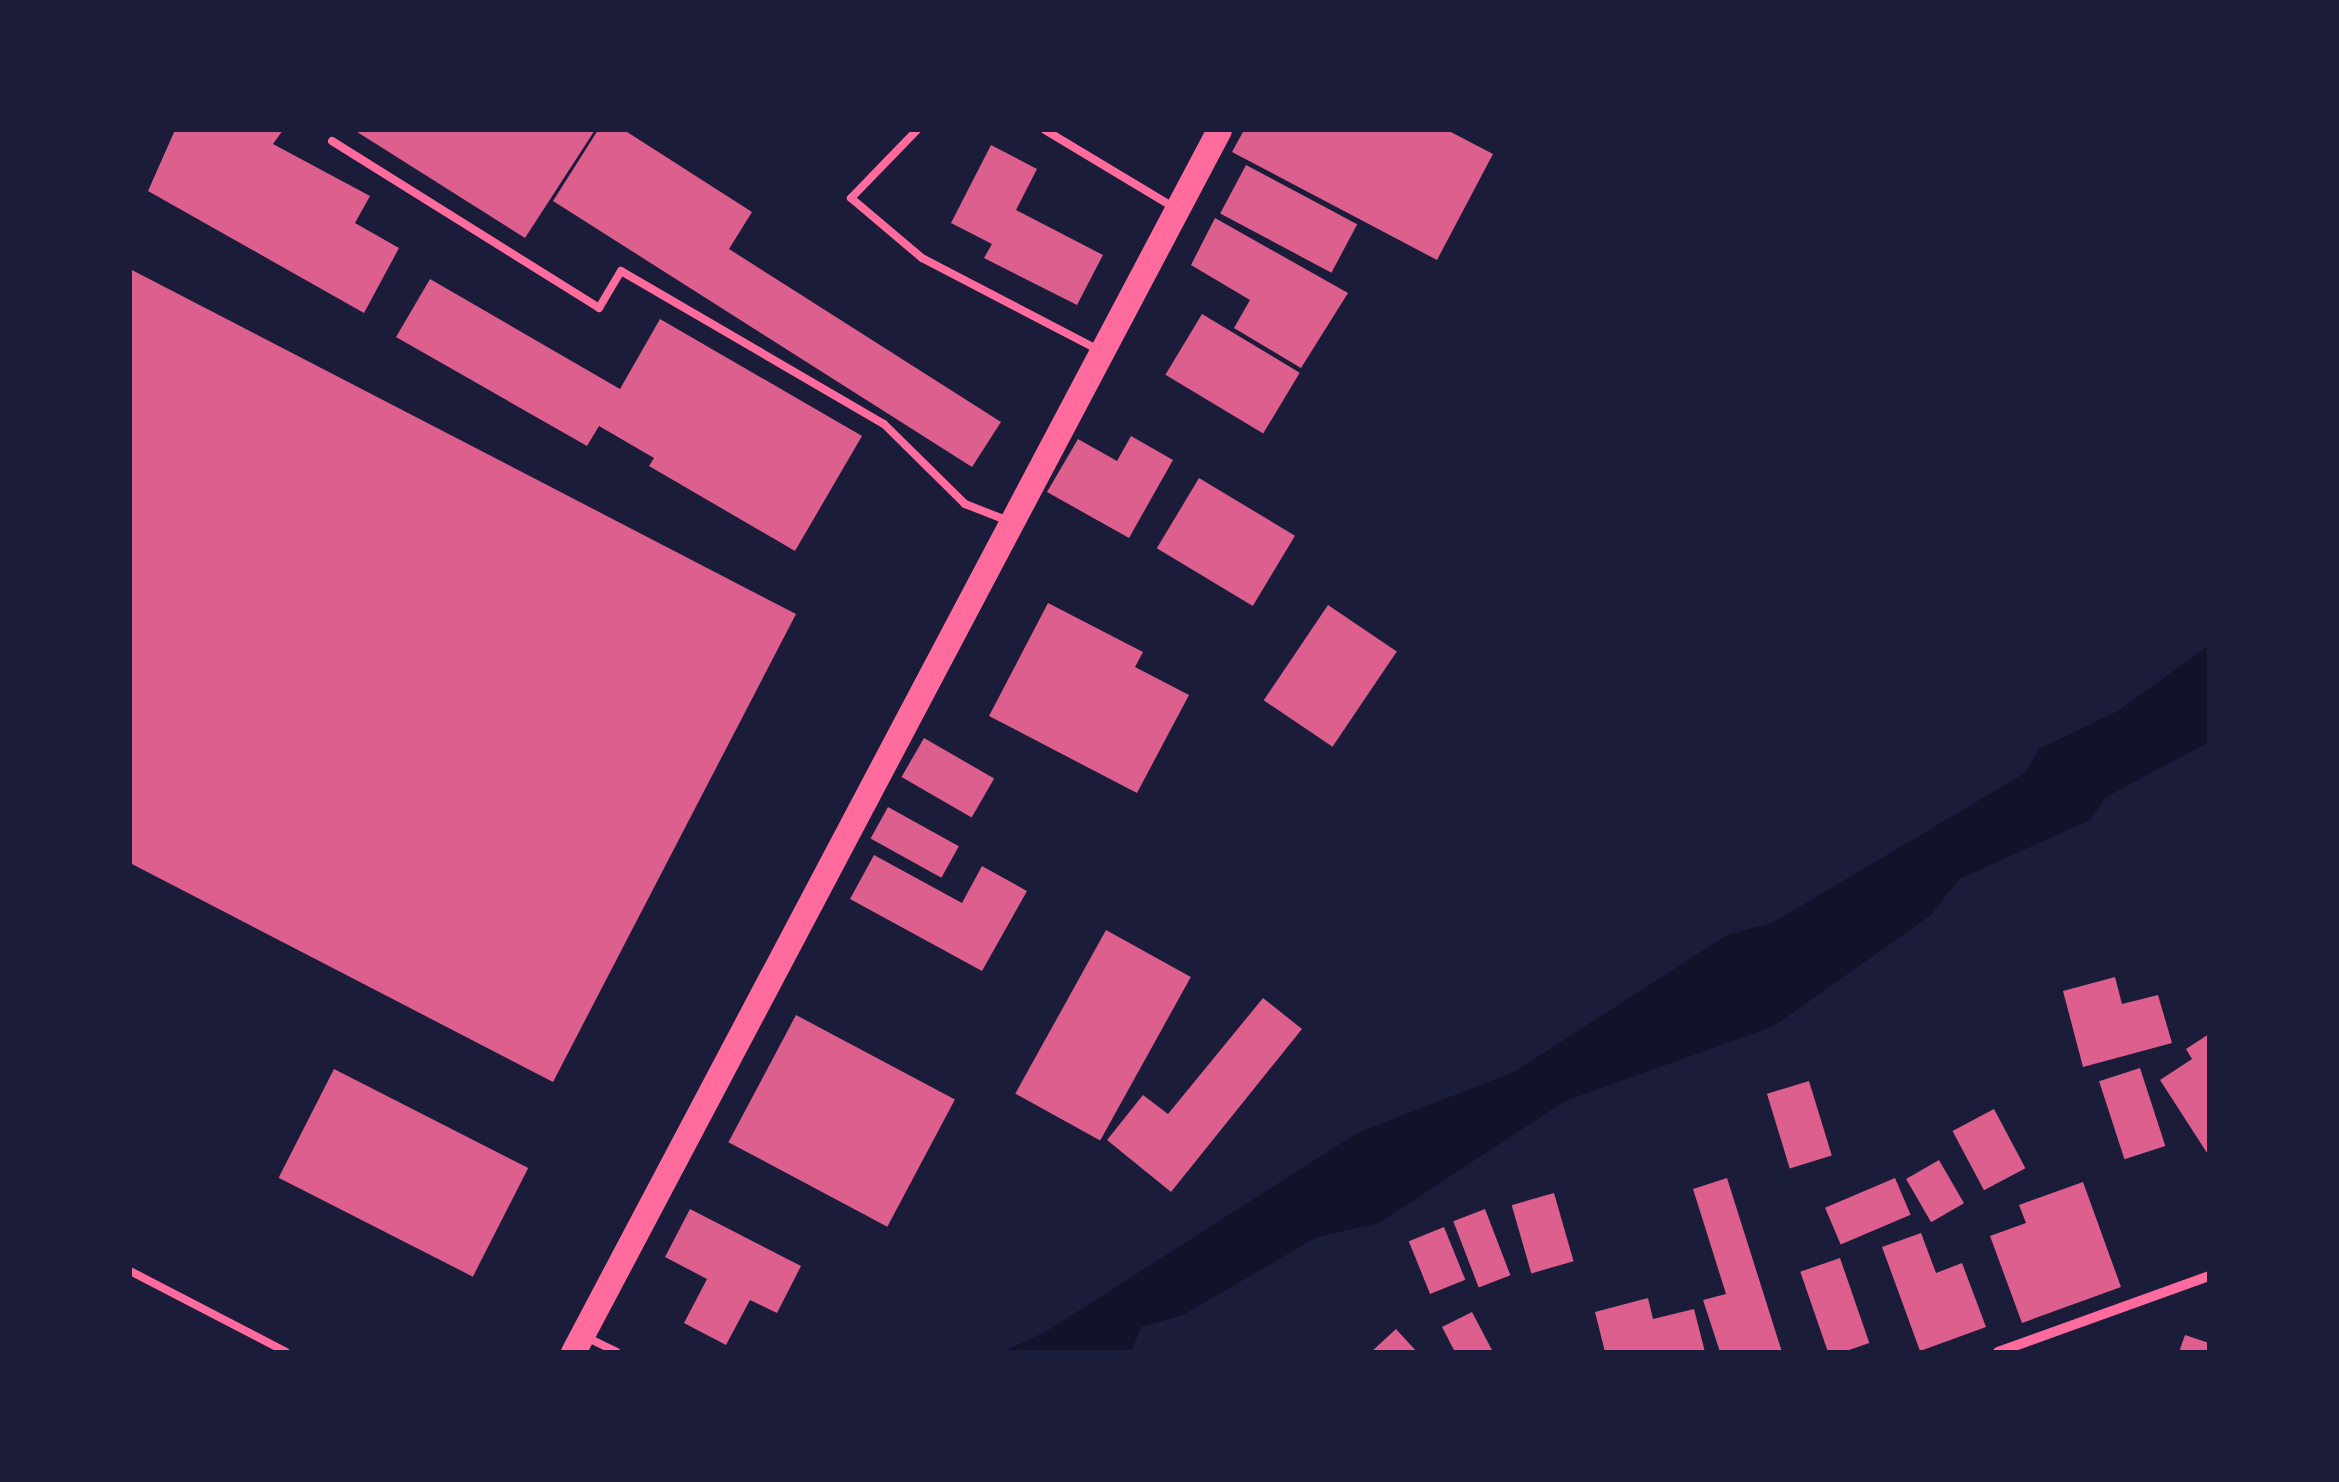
<!DOCTYPE html>
<html>
<head>
<meta charset="utf-8">
<style>
	body { margin:0 }
	#map { position:relative; width:2339px; height:1482px; overflow:hidden; background:#1b1b3a; font-family:Inter,sans-serif }
	div>[style] { position:absolute }
	.water>* { inset:0; background:#12122b }
	.building>* { inset:0; background:#dd5f8e; transform-origin:0 0 }
	.service>* { height:8px; margin:-4px; padding:0 4px; transform-origin:4px; border-radius:4px; background:#ff6b9d }
	.minor>* { height:10px; margin:-5px; padding:0 5px; transform-origin:5px; border-radius:5px; background:#ff6b9d }
	.primary>* { height:25px; margin:-12.5px; padding:0 12.5px; transform-origin:12.5px; border-radius:12.5px; background:#ff6b9d }
	span { translate:-50% -50%; white-space:nowrap; text-align:center; line-height:1.15; -webkit-text-stroke:10px #1b1b3a; paint-order:stroke }
	.frame { position:absolute; inset:0; border:132px solid #1b1b3a; pointer-events:none }
</style>
</head>
<body>
<div id="map">
	<div class="water">
		<div style="clip-path:polygon(2209px 645px,2209px 742px,2106px 797px,2090px 820px,1959px 879px,1931px 915px,1774px 1026px,1565px 1101px,1379px 1223px,1317px 1237px,1183px 1315px,1141px 1327px,1131px 1352px,1003px 1352px,1047px 1331px,1357px 1133px,1514px 1072px,1727px 935px,1772px 923px,2025px 773px,2039px 749px,2118px 711px)"></div>
	</div>
	<div class="building">
		<div style="clip-path:polygon(175px 130px,283px 130px,273px 144px,370px 196px,355px 223px,399px 248px,364px 313px,148px 191px)"></div>
		<div style="clip-path:polygon(354px 130px,595px 130px,525px 238px)"></div>
		<div style="clip-path:polygon(598px 130px,624px 130px,752px 212px,729px 249px,1001px 422px,972px 467px,553px 201px)"></div>
		<div style="clip-path:polygon(1244px 130px,1447px 130px,1493px 154px,1437px 260px,1232px 152px)"></div>
		<div style="clip-path:polygon(991px 145px,1037px 169px,1016px 210px,1103px 255px,1077px 305px,984px 258px,992px 244px,951px 223px)"></div>
		<div style="left:1246px;top:165px;width:126px;height:55px;rotate:28deg"></div>
		<div style="clip-path:polygon(1215px 218px,1348px 293px,1301px 368px,1234px 328px,1250px 300px,1191px 265px)"></div>
		<div style="clip-path:polygon(130px 269px,796px 614px,553px 1082px,130px 863px)"></div>
		<div style="clip-path:polygon(430px 279px,620px 389px,660px 319px,862px 436px,795px 551px,649px 466px,654px 458px,599px 426px,587px 446px,396px 337px)"></div>
		<div style="left:1202px;top:314px;width:114px;height:71px;rotate:31deg"></div>
		<div style="clip-path:polygon(1131px 436px,1173px 460px,1129px 538px,1047px 492px,1078px 439px,1117px 461px)"></div>
		<div style="left:1199px;top:478px;width:112px;height:82px;rotate:31deg"></div>
		<div style="clip-path:polygon(1048px 603px,1143px 652px,1135px 667px,1189px 695px,1137px 793px,989px 716px)"></div>
		<div style="left:1328px;top:605px;width:83px;height:115px;rotate:34deg"></div>
		<div style="left:924px;top:738px;width:81px;height:45px;rotate:30deg"></div>
		<div style="left:888px;top:807px;width:81px;height:36px;rotate:29deg"></div>
		<div style="clip-path:polygon(874px 855px,962px 903px,982px 866px,1027px 891px,982px 971px,850px 899px)"></div>
		<div style="left:1106px;top:930px;width:97px;height:187px;rotate:29deg"></div>
		<div style="clip-path:polygon(2115px 977px,2122px 1004px,2158px 995px,2172px 1043px,2083px 1067px,2063px 991px)"></div>
		<div style="clip-path:polygon(1263px 998px,1302px 1029px,1171px 1192px,1107px 1140px,1143px 1095px,1168px 1114px)"></div>
		<div style="left:796px;top:1015px;width:180px;height:144px;rotate:28deg"></div>
		<div style="clip-path:polygon(2209px 1034px,2209px 1156px,2160px 1080px,2192px 1059px,2186px 1049px)"></div>
		<div style="left:2140px;top:1068px;width:82px;height:43px;rotate:72deg"></div>
		<div style="left:334px;top:1069px;width:218px;height:122px;rotate:27deg"></div>
		<div style="left:1809px;top:1081px;width:78px;height:44px;rotate:73deg"></div>
		<div style="left:1994px;top:1109px;width:67px;height:47px;rotate:62deg"></div>
		<div style="left:1939px;top:1160px;width:50px;height:38px;rotate:60deg"></div>
		<div style="clip-path:polygon(1727px 1178px,1782px 1352px,1720px 1352px,1703px 1300px,1726px 1294px,1693px 1189px)"></div>
		<div style="left:1895px;top:1178px;width:40px;height:76px;rotate:67deg"></div>
		<div style="clip-path:polygon(2083px 1182px,2121px 1287px,2022px 1323px,1990px 1236px,2026px 1223px,2019px 1205px)"></div>
		<div style="left:1554px;top:1193px;width:71px;height:44px;rotate:74deg"></div>
		<div style="clip-path:polygon(690px 1209px,801px 1266px,777px 1313px,750px 1300px,726px 1345px,684px 1323px,707px 1279px,665px 1257px)"></div>
		<div style="left:1485px;top:1209px;width:71px;height:34px;rotate:69deg"></div>
		<div style="left:1444px;top:1227px;width:57px;height:38px;rotate:68deg"></div>
		<div style="clip-path:polygon(1921px 1233px,1936px 1273px,1962px 1263px,1986px 1327px,1920px 1351px,1882px 1247px)"></div>
		<div style="left:1840px;top:1258px;width:90px;height:42px;rotate:71deg"></div>
		<div style="clip-path:polygon(1648px 1298px,1653px 1319px,1694px 1309px,1705px 1352px,1605px 1352px,1595px 1312px)"></div>
		<div style="clip-path:polygon(1472px 1312px,1493px 1352px,1455px 1352px,1442px 1327px)"></div>
		<div style="clip-path:polygon(1396px 1329px,1417px 1352px,1371px 1352px)"></div>
		<div style="clip-path:polygon(2185px 1335px,2209px 1343px,2209px 1352px,2179px 1352px)"></div>
	</div>
	<div class="service">
		<div style="left:917px;top:130px;width:95px;rotate:134.1deg"></div>
		<div style="left:851px;top:198px;width:93px;rotate:40.2deg"></div>
		<div style="left:922px;top:258px;width:197px;rotate:27.5deg"></div>
		<div style="left:1045px;top:130px;width:149px;rotate:31deg"></div>
		<div style="left:332px;top:141px;width:315px;rotate:32deg"></div>
		<div style="left:599px;top:308px;width:43px;rotate:-59.3deg"></div>
		<div style="left:621px;top:271px;width:304px;rotate:30.2deg"></div>
		<div style="left:884px;top:424px;width:114px;rotate:44.6deg"></div>
		<div style="left:965px;top:504px;width:44px;rotate:21.3deg"></div>
		<div style="left:130px;top:1271px;width:176px;rotate:27.4deg"></div>
		<div style="left:586px;top:1337px;width:34px;rotate:26deg"></div>
	</div>
	<div class="minor">
		<div style="left:1998px;top:1352px;width:224px;rotate:-19.8deg"></div>
	</div>
	<div class="primary">
		<div style="left:573px;top:1352px;width:1382px;rotate:-62.14deg"></div>
	</div>
	<div class="frame"></div>
</div>
</body>
</html>
